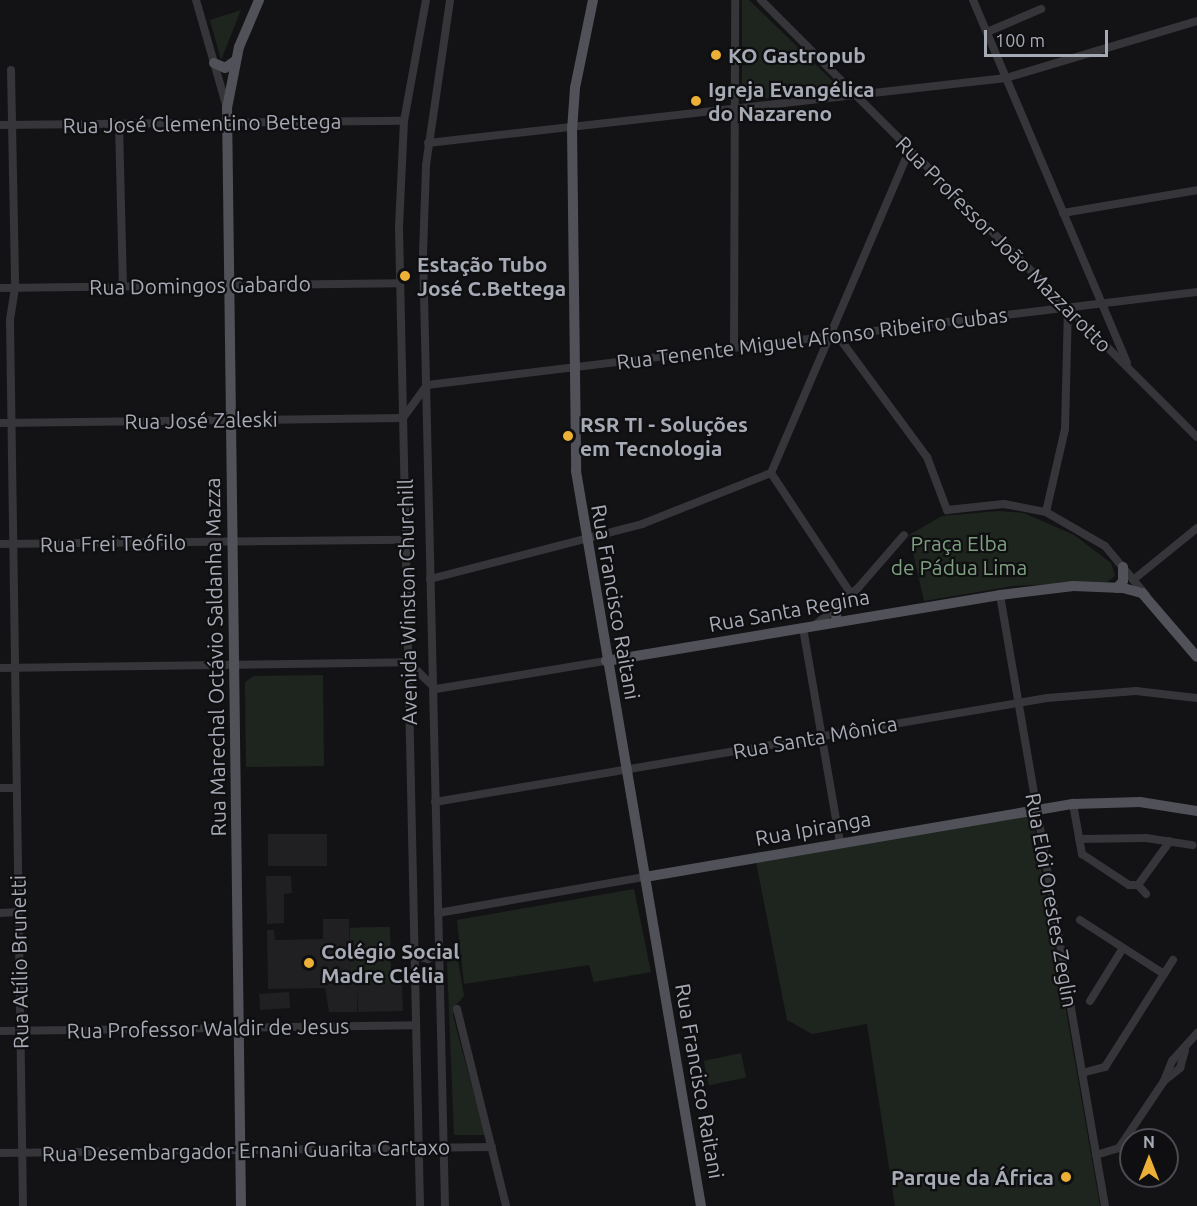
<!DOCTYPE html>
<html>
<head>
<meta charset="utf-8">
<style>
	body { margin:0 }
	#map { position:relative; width:1197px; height:1206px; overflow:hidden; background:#131315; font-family:Ubuntu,sans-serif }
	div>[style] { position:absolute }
	.built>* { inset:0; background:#201f22; transform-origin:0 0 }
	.green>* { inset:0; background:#1e251f; transform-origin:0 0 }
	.minor>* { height:8px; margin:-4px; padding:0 4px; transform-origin:4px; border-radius:4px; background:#35353a }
	.major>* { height:10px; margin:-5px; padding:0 5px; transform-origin:5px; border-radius:5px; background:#515259 }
	.dots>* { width:16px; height:16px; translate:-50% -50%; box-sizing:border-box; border:3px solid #0f0e10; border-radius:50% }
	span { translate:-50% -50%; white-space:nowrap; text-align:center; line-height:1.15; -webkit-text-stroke:4.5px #0f0e10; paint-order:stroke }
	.poi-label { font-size:21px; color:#a6aab5; font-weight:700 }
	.left { translate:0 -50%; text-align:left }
	.right { translate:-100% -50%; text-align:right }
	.street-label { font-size:21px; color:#a6aab5 }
	.park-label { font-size:21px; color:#7da080 }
	.north { position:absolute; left:1119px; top:1128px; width:60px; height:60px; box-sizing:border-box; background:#0f0e10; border:2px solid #4b4c52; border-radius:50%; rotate:0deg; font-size:16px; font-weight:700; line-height:24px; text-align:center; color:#a6aab5 }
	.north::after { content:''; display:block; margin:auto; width:21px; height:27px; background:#ebb035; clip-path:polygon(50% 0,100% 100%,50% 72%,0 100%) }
	.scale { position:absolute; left:984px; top:30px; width:124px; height:27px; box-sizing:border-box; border:3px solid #a6aab5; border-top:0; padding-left:8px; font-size:18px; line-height:21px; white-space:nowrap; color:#a6aab5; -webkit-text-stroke:4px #0f0e10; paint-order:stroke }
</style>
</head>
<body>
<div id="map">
	<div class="built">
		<div style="left:268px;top:834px;width:59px;height:32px"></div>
		<div style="clip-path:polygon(266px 876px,291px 876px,292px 893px,284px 894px,284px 923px,267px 924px)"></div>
		<div style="clip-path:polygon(323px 919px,349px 919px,351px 985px,350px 928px,390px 927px,391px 984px,402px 984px,403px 1011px,358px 1012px,357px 985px,357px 1012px,329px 1012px,325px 988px,268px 989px,267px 930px,274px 930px,275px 940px,323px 939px)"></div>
		<div style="left:289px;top:992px;width:16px;height:30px;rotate:86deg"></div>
	</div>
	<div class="green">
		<div style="clip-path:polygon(742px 0,749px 0,842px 90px,742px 101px)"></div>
		<div style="clip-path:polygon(241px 10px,221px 60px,210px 20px)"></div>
		<div style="clip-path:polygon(999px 511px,1024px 513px,1074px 535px,1111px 563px,1115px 576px,1107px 582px,1013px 586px,924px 601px,909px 535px,942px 516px)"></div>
		<div style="clip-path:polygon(323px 675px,324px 766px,246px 767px,245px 682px,254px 676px)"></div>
		<div style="clip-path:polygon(1032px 815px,1100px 1206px,895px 1206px,867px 1024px,812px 1034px,787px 1020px,756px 862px)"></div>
		<div style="clip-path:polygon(634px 889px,651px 972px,594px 982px,589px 965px,464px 984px,457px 920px)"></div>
		<div style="left:390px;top:927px;width:57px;height:40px;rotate:89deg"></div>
		<div style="clip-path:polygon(458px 960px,464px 996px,455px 1006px,453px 1016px,485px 1135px,454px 1135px,447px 962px)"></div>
		<div style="left:741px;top:1053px;width:25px;height:38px;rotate:78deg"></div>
	</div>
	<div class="minor">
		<div style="left:196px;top:0;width:112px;rotate:74deg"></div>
		<div style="left:761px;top:0;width:617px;rotate:45.07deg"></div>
		<div style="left:973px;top:0;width:394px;rotate:67deg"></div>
		<div style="left:987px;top:32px;width:59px;rotate:-23.1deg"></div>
		<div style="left:11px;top:70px;width:218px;rotate:88.9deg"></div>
		<div style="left:15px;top:288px;width:33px;rotate:99deg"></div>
		<div style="left:10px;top:321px;width:885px;rotate:89.16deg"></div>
		<div style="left:119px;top:124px;width:162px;rotate:88.6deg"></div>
		<div style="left:0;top:125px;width:404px;rotate:-0.6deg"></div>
		<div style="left:428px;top:143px;width:582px;rotate:-6.42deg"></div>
		<div style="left:1006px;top:78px;width:199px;rotate:-16.6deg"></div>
		<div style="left:1063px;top:213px;width:136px;rotate:-9.7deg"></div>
		<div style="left:0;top:288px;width:399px;rotate:-0.7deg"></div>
		<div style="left:837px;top:335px;width:152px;rotate:53.6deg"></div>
		<div style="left:927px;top:457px;width:57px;rotate:69.3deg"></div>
		<div style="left:947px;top:510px;width:57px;rotate:-6deg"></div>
		<div style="left:1004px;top:504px;width:43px;rotate:10.8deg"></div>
		<div style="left:1046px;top:512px;width:68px;rotate:30deg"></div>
		<div style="left:1105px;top:546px;width:64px;rotate:50.1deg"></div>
		<div style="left:734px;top:348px;width:348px;rotate:-89.8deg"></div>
		<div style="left:427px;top:385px;width:776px;rotate:-6.89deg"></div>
		<div style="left:403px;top:418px;width:41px;rotate:-54deg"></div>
		<div style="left:0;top:423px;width:402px;rotate:-0.7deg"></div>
		<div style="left:771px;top:473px;width:145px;rotate:56.5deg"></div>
		<div style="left:1046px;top:512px;width:85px;rotate:-77.1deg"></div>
		<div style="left:1065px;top:429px;width:122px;rotate:-88.6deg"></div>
		<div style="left:0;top:544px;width:405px;rotate:-0.6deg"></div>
		<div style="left:430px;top:579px;width:219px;rotate:-14.5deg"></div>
		<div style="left:642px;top:524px;width:139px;rotate:-21.6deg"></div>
		<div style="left:771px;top:473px;width:353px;rotate:-66.8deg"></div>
		<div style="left:1133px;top:580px;width:82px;rotate:-39.1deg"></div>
		<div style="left:1000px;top:595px;width:620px;rotate:80.25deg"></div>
		<div style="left:814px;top:626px;width:58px;rotate:-40.8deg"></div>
		<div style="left:858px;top:588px;width:70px;rotate:-49deg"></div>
		<div style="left:803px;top:628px;width:218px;rotate:80.2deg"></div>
		<div style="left:0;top:668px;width:408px;rotate:-0.8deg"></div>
		<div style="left:408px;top:662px;width:39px;rotate:44deg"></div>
		<div style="left:436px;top:689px;width:172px;rotate:-9.4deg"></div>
		<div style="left:0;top:788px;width:16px"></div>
		<div style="left:435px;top:802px;width:621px;rotate:-9.64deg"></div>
		<div style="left:1047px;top:698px;width:89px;rotate:-4.5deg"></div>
		<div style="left:1136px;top:691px;width:61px;rotate:6.5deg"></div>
		<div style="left:1073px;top:804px;width:51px;rotate:79.8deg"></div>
		<div style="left:1082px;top:854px;width:56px;rotate:33.4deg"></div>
		<div style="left:1129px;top:885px;width:9px"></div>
		<div style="left:1138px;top:885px;width:54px;rotate:-54deg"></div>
		<div style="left:1079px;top:839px;width:67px;rotate:-0.9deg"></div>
		<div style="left:1146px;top:838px;width:47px;rotate:8.7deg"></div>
		<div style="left:1138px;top:885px;width:12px;rotate:48deg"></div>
		<div style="left:0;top:913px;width:18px;rotate:-3deg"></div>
		<div style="left:438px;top:913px;width:210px;rotate:-9.9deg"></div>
		<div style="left:1080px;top:920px;width:100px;rotate:32.7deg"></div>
		<div style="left:415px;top:956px;width:13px;rotate:13deg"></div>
		<div style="left:428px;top:959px;width:12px;rotate:-24deg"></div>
		<div style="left:1090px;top:1001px;width:62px;rotate:-58.1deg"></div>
		<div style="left:457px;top:1009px;width:203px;rotate:76deg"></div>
		<div style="left:0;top:1031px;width:416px;rotate:-0.8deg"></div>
		<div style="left:1082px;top:1073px;width:24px;rotate:-15deg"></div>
		<div style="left:1105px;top:1067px;width:127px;rotate:-57.6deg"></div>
		<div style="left:1164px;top:1081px;width:21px;rotate:-39deg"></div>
		<div style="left:1180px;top:1068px;width:18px;rotate:-74deg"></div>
		<div style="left:0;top:1153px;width:492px;rotate:-0.7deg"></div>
		<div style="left:1096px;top:1155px;width:24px;rotate:-17deg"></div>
		<div style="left:1119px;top:1148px;width:81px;rotate:-56.1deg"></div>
		<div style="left:1164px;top:1081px;width:22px;rotate:-68deg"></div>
		<div style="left:1172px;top:1061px;width:38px;rotate:-48deg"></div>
		<div style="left:420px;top:1206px;width:979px;rotate:-91.23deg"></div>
		<div style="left:399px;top:227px;width:106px;rotate:-87.3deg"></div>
		<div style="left:404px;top:121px;width:123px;rotate:-79.7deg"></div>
		<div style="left:445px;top:1206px;width:953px;rotate:-91.32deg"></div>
		<div style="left:423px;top:253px;width:88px;rotate:-88deg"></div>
		<div style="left:426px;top:165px;width:167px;rotate:-81.7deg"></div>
	</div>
	<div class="major">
		<div style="left:593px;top:0;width:90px;rotate:101.6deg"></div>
		<div style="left:575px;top:88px;width:39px;rotate:94deg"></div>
		<div style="left:572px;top:127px;width:344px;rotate:89.3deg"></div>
		<div style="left:576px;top:471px;width:746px;rotate:80.35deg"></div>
		<div style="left:214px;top:63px;width:12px;rotate:24deg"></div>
		<div style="left:225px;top:68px;width:12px;rotate:-35deg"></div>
		<div style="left:1117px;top:588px;width:9px;rotate:-49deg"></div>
		<div style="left:1123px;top:581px;width:14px;rotate:-90deg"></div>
		<div style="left:835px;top:609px;width:13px;rotate:81deg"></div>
		<div style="left:606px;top:661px;width:399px;rotate:-9.5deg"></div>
		<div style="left:1000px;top:595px;width:74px;rotate:-7deg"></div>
		<div style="left:1073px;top:586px;width:50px;rotate:2.3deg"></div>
		<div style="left:1123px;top:588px;width:20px;rotate:15deg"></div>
		<div style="left:1142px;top:593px;width:84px;rotate:49.3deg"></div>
		<div style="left:645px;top:877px;width:434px;rotate:-9.7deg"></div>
		<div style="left:1073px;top:804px;width:67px;rotate:-1.7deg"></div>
		<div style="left:1140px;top:802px;width:58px;rotate:9deg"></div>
		<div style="left:241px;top:1206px;width:1098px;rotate:-90.73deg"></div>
		<div style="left:227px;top:108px;width:62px;rotate:-78.9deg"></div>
		<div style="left:239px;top:47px;width:51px;rotate:-66.9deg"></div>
	</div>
	<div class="dots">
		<div style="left:716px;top:55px;background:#ebb035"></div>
		<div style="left:696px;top:101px;background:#ebb035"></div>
		<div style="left:405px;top:276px;background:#ebb035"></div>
		<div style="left:568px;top:436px;background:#ebb035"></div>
		<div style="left:309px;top:963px;background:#ebb035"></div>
		<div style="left:1066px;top:1177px;background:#ebb035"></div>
	</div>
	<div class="poi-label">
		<span class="left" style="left:728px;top:55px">KO Gastropub</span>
		<span class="left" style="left:708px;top:101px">Igreja Evangélica<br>do Nazareno</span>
		<span class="left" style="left:417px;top:276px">Estação Tubo<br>José C.Bettega</span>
		<span class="left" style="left:580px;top:436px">RSR TI - Soluções<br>em Tecnologia</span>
		<span class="left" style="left:321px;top:963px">Colégio Social<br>Madre Clélia</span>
		<span class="right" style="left:1054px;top:1177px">Parque da África</span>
	</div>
	<div class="street-label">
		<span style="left:202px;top:123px;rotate:-1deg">Rua José Clementino Bettega</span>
		<span style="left:1004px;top:244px;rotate:45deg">Rua Professor João Mazzarotto</span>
		<span style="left:200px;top:285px;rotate:-1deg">Rua Domingos Gabardo</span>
		<span style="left:812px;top:338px;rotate:-7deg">Rua Tenente Miguel Afonso Ribeiro Cubas</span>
		<span style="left:201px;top:420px;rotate:-1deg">Rua José Zaleski</span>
		<span style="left:113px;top:543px;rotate:-1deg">Rua Frei Teófilo</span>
		<span style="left:407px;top:602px;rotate:-91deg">Avenida Winston Churchill</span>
		<span style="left:616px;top:602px;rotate:80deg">Rua Francisco Raitani</span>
		<span style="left:789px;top:610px;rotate:-10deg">Rua Santa Regina</span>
		<span style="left:215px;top:657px;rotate:-91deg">Rua Marechal Octávio Saldanha Mazza</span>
		<span style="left:815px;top:737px;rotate:-10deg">Rua Santa Mônica</span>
		<span style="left:813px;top:828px;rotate:-10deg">Rua Ipiranga</span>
		<span style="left:1052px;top:900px;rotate:80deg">Rua Elói Orestes Zeglin</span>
		<span style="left:19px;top:962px;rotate:-91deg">Rua Atílio Brunetti</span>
		<span style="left:208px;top:1028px;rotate:-1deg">Rua Professor Waldir de Jesus</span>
		<span style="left:700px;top:1081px;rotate:80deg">Rua Francisco Raitani</span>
		<span style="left:246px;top:1150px;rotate:-1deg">Rua Desembargador Ernani Guarita Cartaxo</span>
	</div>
	<div class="park-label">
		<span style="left:959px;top:555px">Praça Elba<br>de Pádua Lima</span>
	</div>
	<div class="north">N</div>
	<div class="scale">100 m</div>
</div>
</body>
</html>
